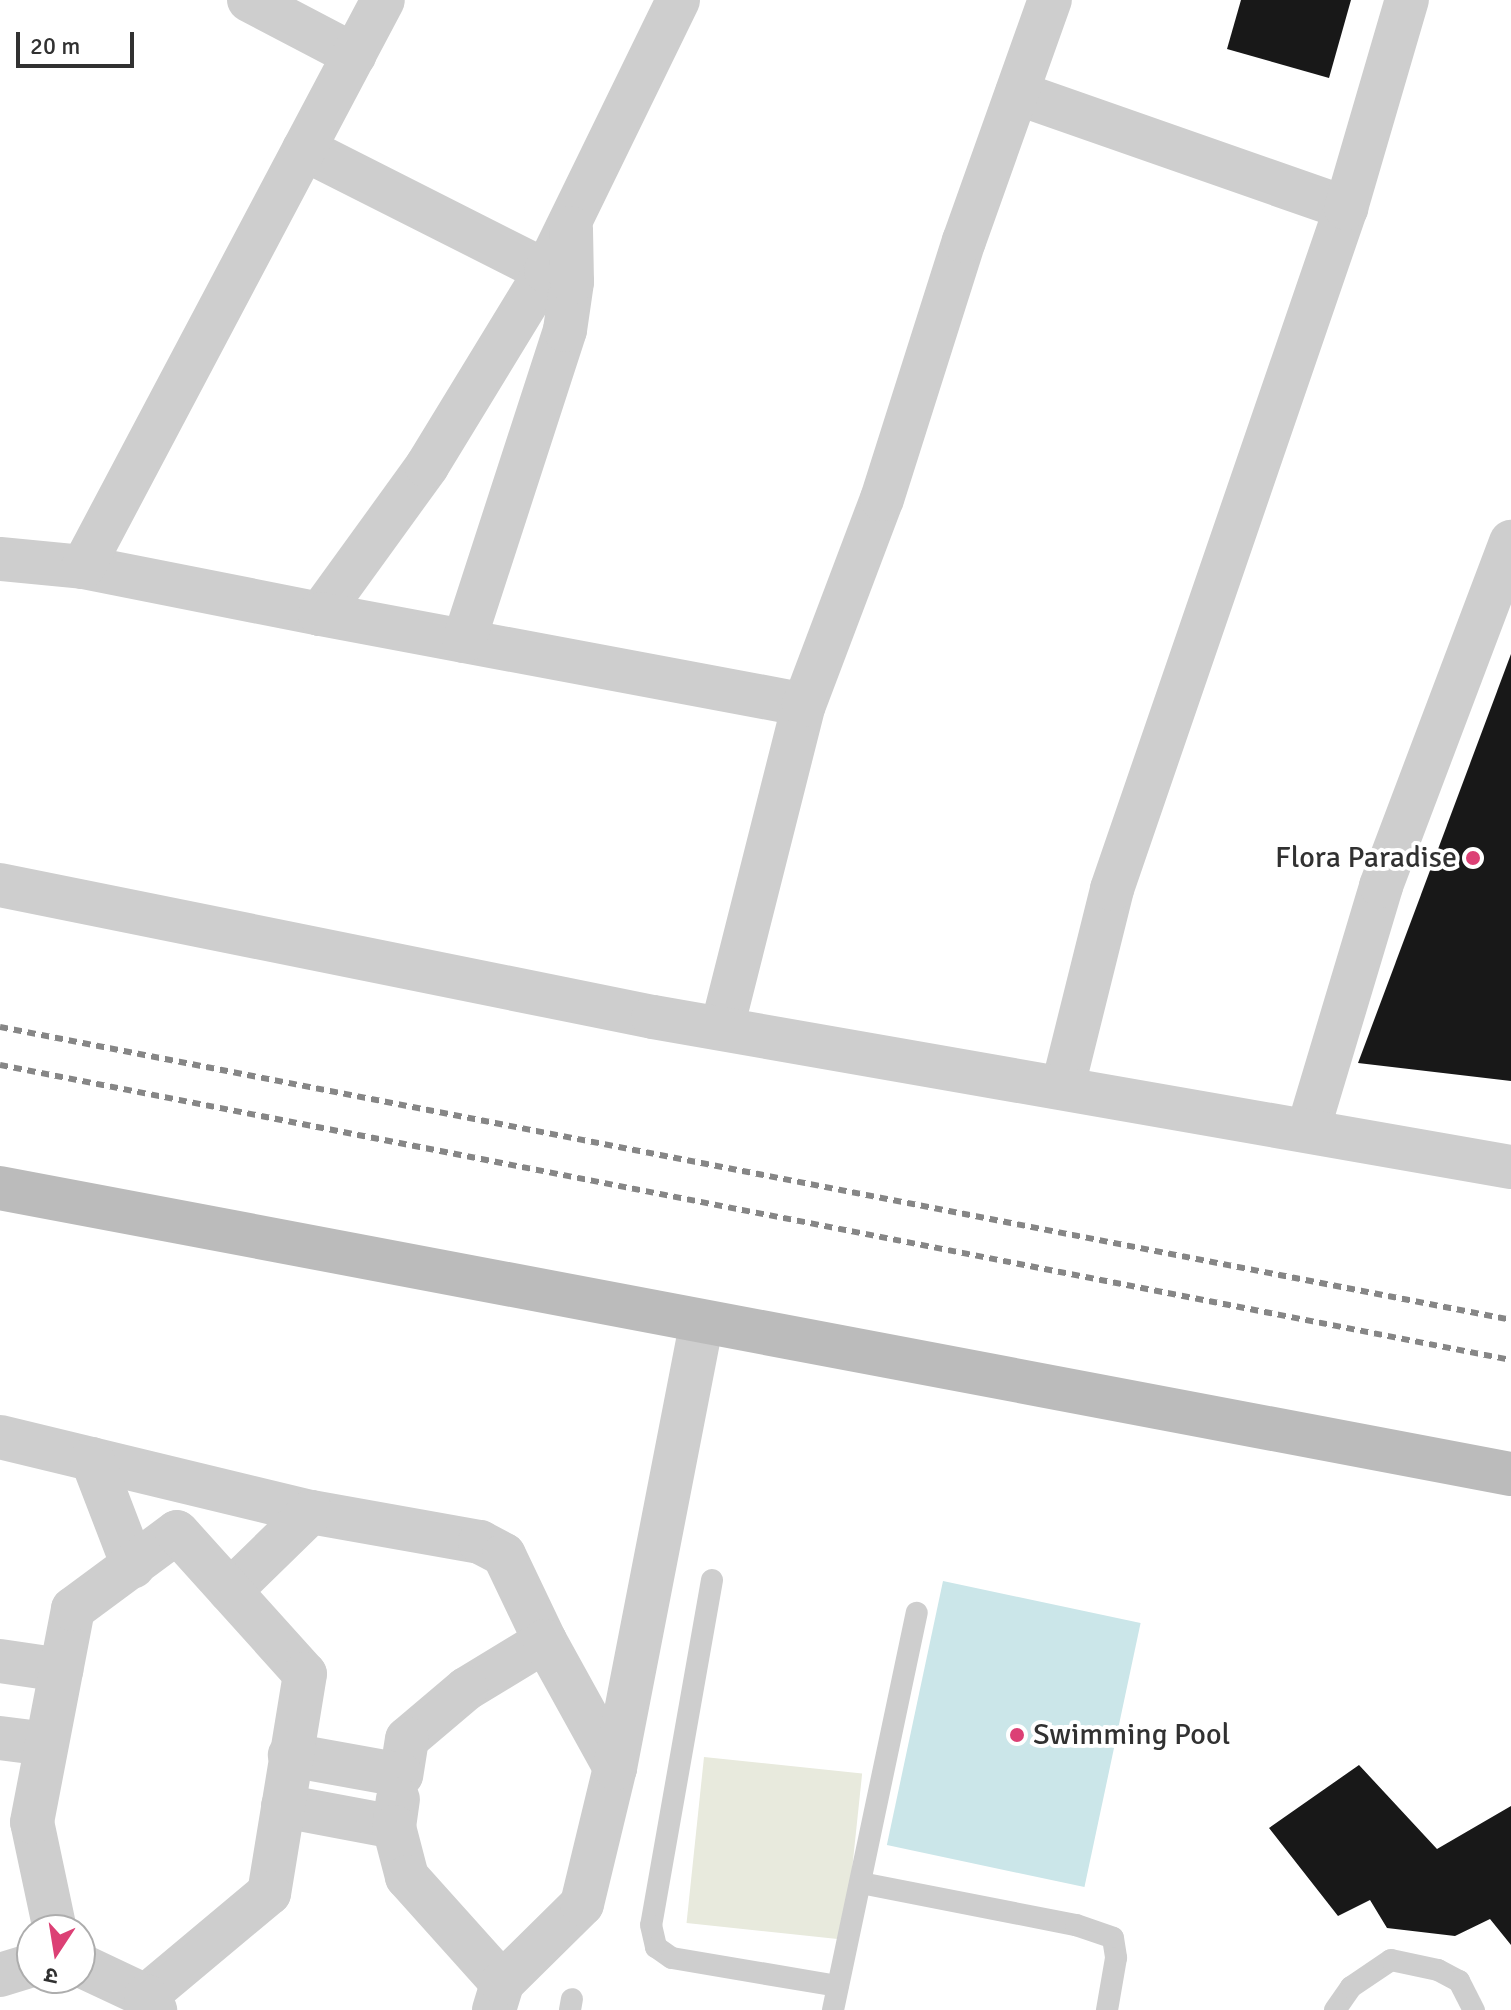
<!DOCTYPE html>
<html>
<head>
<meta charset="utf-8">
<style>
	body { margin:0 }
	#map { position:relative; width:1511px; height:2010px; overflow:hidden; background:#fff; font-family:Signika,"Noto Sans Devanagari",sans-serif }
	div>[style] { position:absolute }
	.green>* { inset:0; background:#e8eadd; transform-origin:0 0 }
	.water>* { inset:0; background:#cbe6e9; transform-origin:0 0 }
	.building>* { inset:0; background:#181818 }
	.service>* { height:22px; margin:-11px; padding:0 11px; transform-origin:11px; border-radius:11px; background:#cecece }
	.minor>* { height:44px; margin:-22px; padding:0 22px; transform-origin:22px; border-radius:22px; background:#cecece }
	.tertiary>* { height:44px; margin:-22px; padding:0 22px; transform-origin:22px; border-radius:22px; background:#cecece }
	.secondary>* { height:44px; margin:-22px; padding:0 22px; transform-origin:22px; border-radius:22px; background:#bbb }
	.rail>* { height:6px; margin-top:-3px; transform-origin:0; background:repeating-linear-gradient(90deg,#868686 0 8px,transparent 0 14px) }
	.dots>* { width:22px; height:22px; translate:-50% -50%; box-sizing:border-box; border:4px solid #fff; border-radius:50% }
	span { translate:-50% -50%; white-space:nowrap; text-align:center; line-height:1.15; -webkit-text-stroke:8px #fff; paint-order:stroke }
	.poi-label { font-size:30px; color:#313131 }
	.right { translate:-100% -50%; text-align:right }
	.left { translate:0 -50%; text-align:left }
	.north { position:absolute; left:16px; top:1914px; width:80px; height:80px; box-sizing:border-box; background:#fff; border:2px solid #adadad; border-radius:50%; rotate:192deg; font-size:22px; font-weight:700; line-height:32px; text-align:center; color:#313131 }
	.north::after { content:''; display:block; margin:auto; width:28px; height:36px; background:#dc4075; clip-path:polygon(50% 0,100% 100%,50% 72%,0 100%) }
	.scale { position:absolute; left:16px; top:32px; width:118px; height:36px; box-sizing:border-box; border:4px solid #313131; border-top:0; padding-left:10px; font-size:24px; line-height:28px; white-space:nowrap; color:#313131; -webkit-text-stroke:6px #fff; paint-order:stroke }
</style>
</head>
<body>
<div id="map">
	<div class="green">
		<div style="left:704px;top:1757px;width:159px;height:167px;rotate:6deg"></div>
	</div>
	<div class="water">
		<div style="left:943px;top:1581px;width:202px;height:270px;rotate:12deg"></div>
	</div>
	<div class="building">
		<div style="clip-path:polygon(1241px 0,1351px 0,1329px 78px,1227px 49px)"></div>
		<div style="clip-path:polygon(1511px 654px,1511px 1081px,1358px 1063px)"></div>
		<div style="clip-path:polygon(1359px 1765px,1437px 1849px,1511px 1806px,1511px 1945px,1490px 1919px,1455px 1936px,1387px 1928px,1370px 1900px,1338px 1916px,1269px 1828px)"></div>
	</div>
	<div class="service">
		<div style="left:712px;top:1580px;width:350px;rotate:100deg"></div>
		<div style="left:651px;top:1925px;width:23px;rotate:77deg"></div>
		<div style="left:656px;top:1947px;width:19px;rotate:35deg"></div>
		<div style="left:672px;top:1958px;width:168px;rotate:9.6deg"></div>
		<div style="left:861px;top:1883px;width:219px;rotate:11.1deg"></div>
		<div style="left:1076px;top:1925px;width:39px;rotate:19deg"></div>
		<div style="left:1113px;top:1938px;width:20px;rotate:81deg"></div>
		<div style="left:1116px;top:1958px;width:53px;rotate:99.8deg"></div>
		<div style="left:570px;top:2010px;width:11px;rotate:-80deg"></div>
		<div style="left:833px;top:2010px;width:406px;rotate:-78.1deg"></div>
		<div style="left:1335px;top:2010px;width:28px;rotate:-55deg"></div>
		<div style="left:1351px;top:1987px;width:48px;rotate:-34deg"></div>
		<div style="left:1391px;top:1960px;width:48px;rotate:12deg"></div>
		<div style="left:1438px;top:1970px;width:24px;rotate:28deg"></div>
		<div style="left:1459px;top:1981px;width:33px;rotate:63deg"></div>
	</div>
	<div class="minor">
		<div style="left:249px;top:0;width:119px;rotate:27.6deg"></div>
		<div style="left:1017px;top:93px;width:349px;rotate:19.3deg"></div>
		<div style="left:304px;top:149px;width:271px;rotate:26.8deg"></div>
		<div style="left:0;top:559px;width:83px;rotate:5.5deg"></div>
		<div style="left:83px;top:567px;width:242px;rotate:11.2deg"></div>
		<div style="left:320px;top:614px;width:183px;rotate:-54.1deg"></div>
		<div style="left:427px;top:466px;width:228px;rotate:-58.6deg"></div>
		<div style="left:546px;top:271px;width:301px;rotate:-64deg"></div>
		<div style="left:83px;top:567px;width:641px;rotate:-62.12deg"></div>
		<div style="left:320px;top:614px;width:492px;rotate:10.6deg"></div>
		<div style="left:464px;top:641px;width:327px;rotate:-72deg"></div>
		<div style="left:565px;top:330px;width:49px;rotate:-81.7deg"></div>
		<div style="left:572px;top:282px;width:54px;rotate:-91.1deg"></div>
		<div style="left:722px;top:1028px;width:333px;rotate:-75.8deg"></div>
		<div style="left:804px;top:705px;width:220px;rotate:-69.3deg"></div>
		<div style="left:882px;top:499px;width:271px;rotate:-72.4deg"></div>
		<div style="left:964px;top:241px;width:256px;rotate:-70.4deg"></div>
		<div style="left:1063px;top:1086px;width:203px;rotate:-76deg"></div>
		<div style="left:1112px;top:889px;width:720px;rotate:-71.04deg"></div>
		<div style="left:1346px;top:208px;width:217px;rotate:-73.7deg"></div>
		<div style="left:1308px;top:1130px;width:255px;rotate:-73.3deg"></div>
		<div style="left:1381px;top:886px;width:368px;rotate:-69.3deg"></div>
		<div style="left:0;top:1437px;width:320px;rotate:13.6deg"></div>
		<div style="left:311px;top:1512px;width:172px;rotate:10.1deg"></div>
		<div style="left:480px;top:1542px;width:27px;rotate:28deg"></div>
		<div style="left:504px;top:1555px;width:95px;rotate:64.5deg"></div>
		<div style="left:545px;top:1641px;width:92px;rotate:148.7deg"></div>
		<div style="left:466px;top:1689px;width:77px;rotate:139.7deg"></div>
		<div style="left:407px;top:1739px;width:36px;rotate:99deg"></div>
		<div style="left:401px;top:1775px;width:113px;rotate:-169.8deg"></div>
		<div style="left:92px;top:1459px;width:115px;rotate:69deg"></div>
		<div style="left:230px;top:1591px;width:113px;rotate:-44.3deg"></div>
		<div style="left:545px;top:1641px;width:145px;rotate:61.1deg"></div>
		<div style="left:0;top:1661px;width:62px;rotate:8.4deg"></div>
		<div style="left:0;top:1738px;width:46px;rotate:7.4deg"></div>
		<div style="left:283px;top:1806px;width:113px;rotate:10.7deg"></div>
		<div style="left:394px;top:1827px;width:28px;rotate:-82deg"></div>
		<div style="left:394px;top:1827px;width:52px;rotate:75.4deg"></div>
		<div style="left:407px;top:1877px;width:142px;rotate:48.1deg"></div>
		<div style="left:55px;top:1930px;width:110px;rotate:-102deg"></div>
		<div style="left:32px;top:1822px;width:217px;rotate:-79.1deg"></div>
		<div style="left:73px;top:1609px;width:129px;rotate:-36.5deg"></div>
		<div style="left:177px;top:1532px;width:191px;rotate:48deg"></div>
		<div style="left:305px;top:1674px;width:222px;rotate:99.3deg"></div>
		<div style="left:269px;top:1893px;width:160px;rotate:140.1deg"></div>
		<div style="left:80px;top:1965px;width:73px;rotate:25.2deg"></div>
		<div style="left:146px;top:1996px;width:17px;rotate:57deg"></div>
		<div style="left:0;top:1975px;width:34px;rotate:-17deg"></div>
		<div style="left:494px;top:2010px;width:28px;rotate:-73deg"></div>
		<div style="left:502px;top:1983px;width:112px;rotate:-44.6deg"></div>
		<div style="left:582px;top:1904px;width:140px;rotate:-76.4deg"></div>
		<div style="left:615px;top:1768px;width:452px;rotate:-79deg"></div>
	</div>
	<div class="tertiary">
		<div style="left:0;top:885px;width:666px;rotate:11.43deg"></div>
		<div style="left:653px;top:1017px;width:871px;rotate:9.92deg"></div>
	</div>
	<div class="secondary">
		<div style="left:0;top:1188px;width:1538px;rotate:10.72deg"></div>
	</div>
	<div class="rail">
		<div style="left:0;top:1027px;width:1539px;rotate:10.97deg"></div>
		<div style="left:0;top:1065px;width:1540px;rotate:11.05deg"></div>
	</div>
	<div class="dots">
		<div style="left:1473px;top:858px;background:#dc4075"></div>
		<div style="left:1017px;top:1735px;background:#dc4075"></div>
	</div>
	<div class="poi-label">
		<span class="right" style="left:1457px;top:858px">Flora Paradise</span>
		<span class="left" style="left:1033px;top:1735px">Swimming Pool</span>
	</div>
	<div class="north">उ</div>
	<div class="scale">20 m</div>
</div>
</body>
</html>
